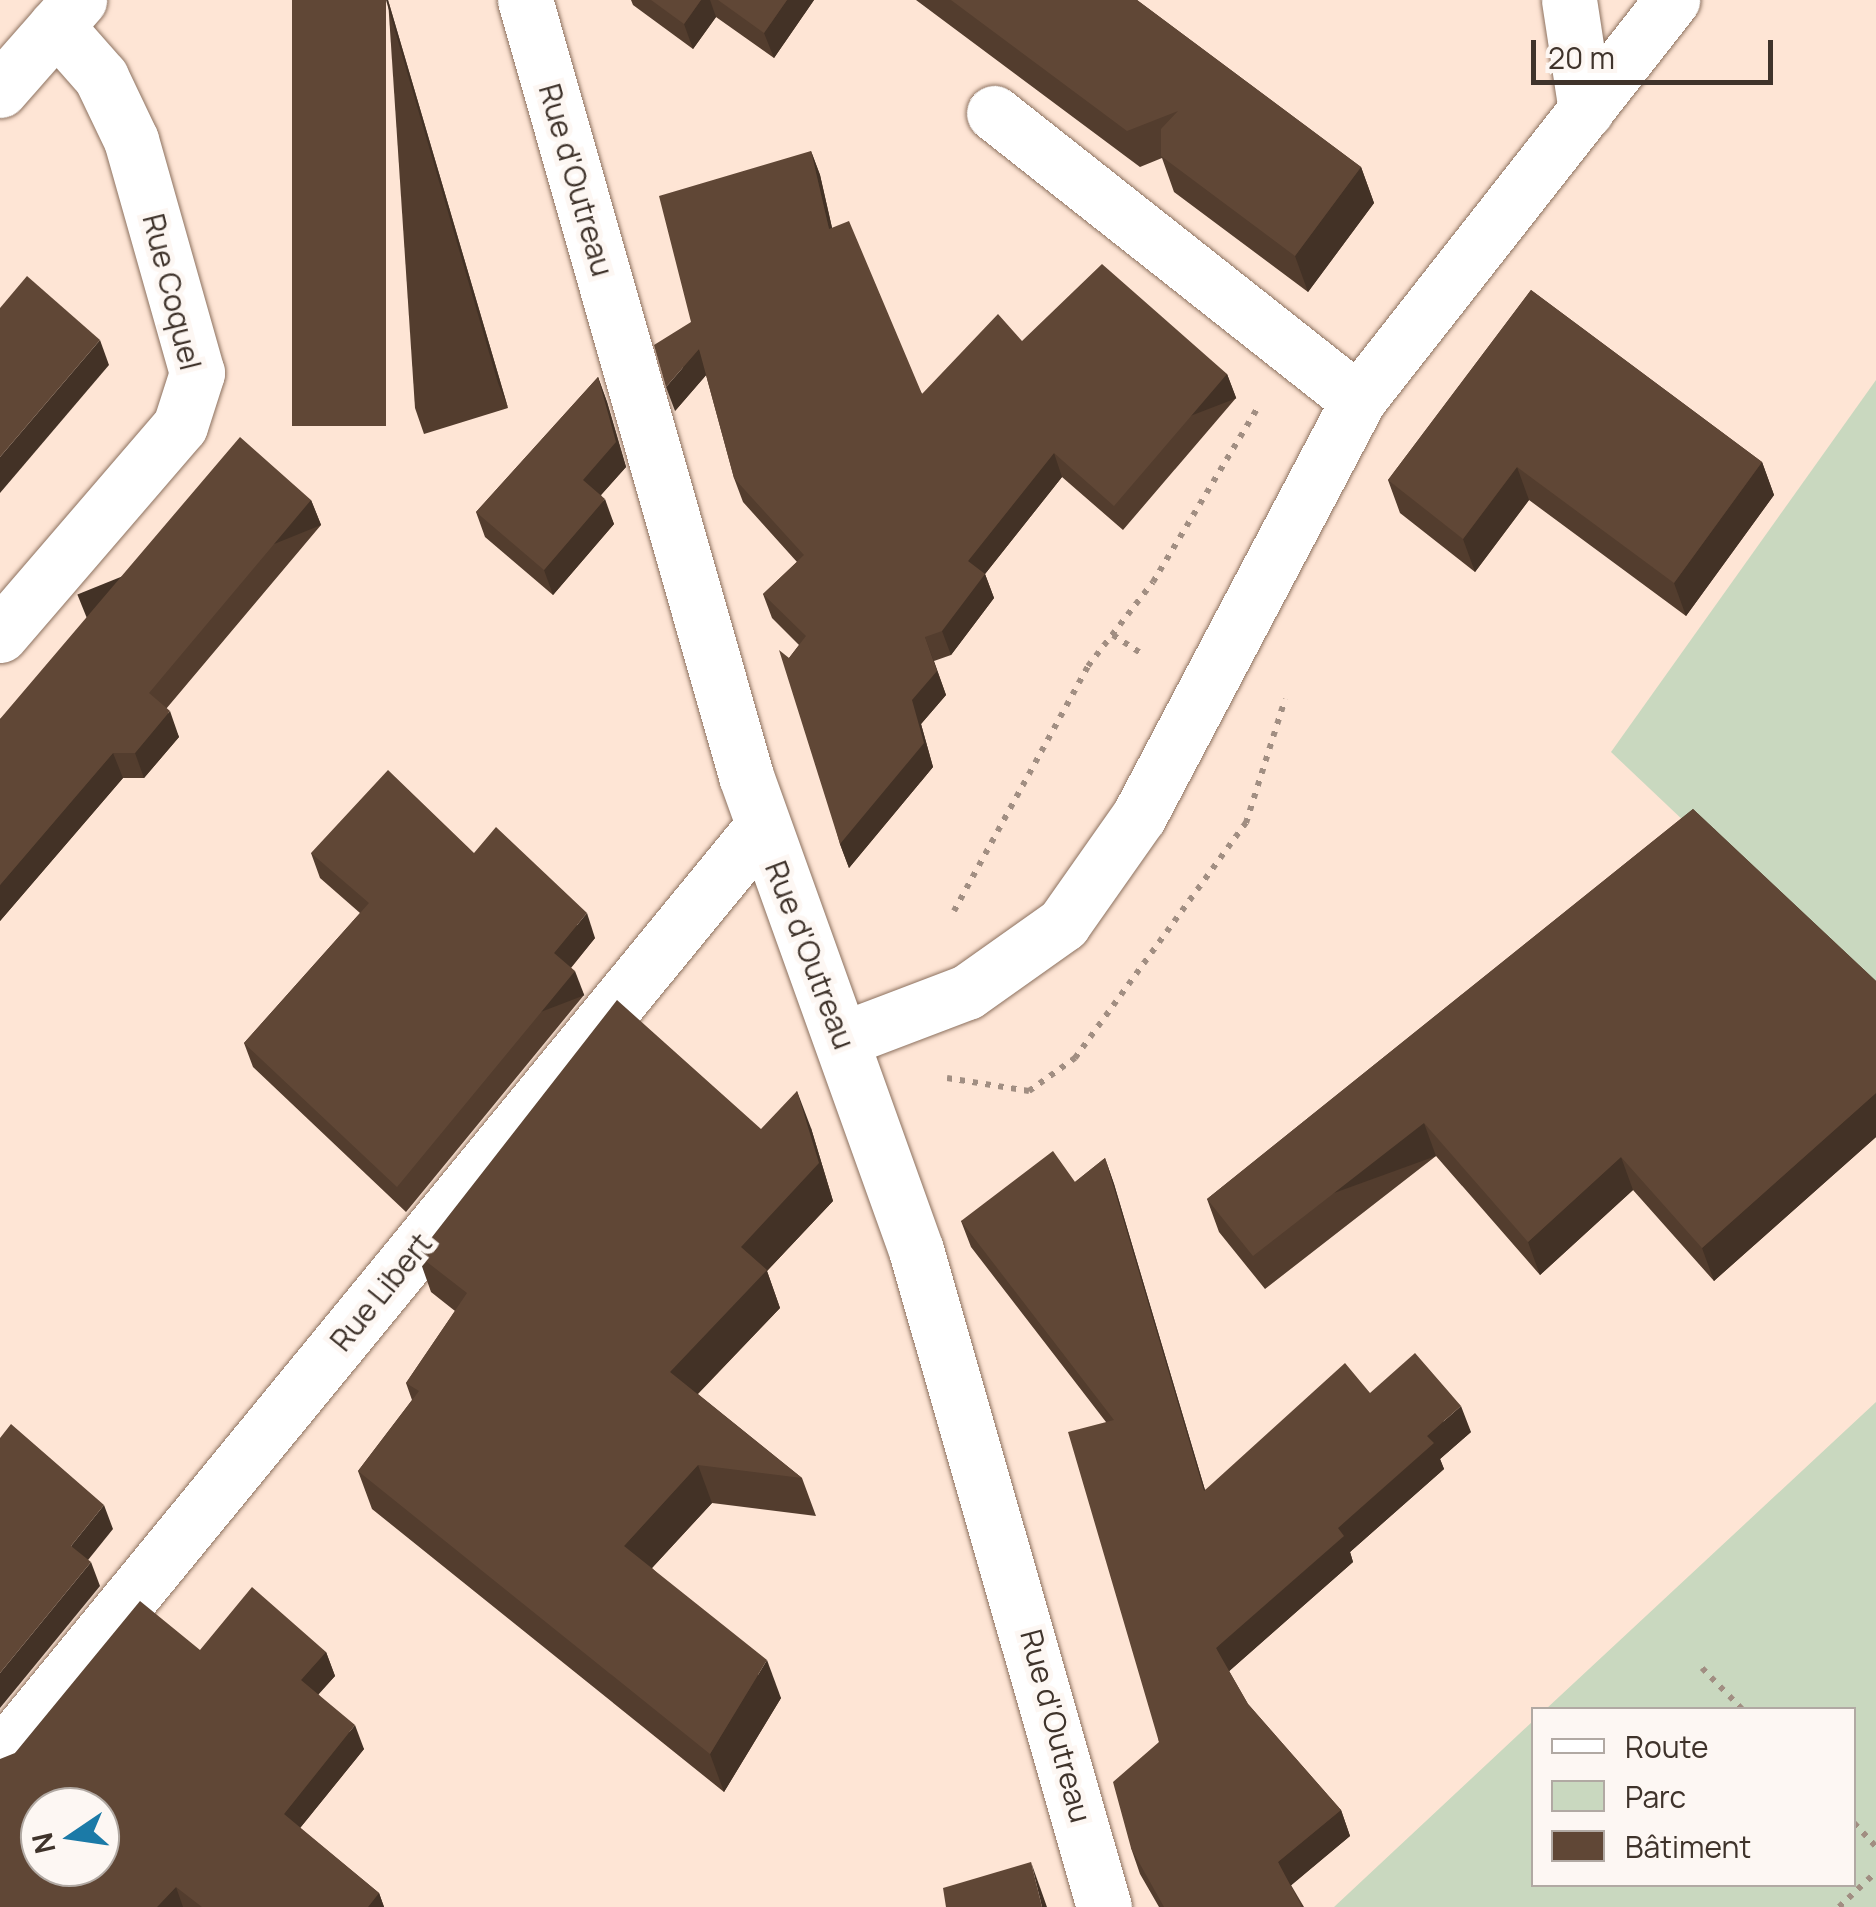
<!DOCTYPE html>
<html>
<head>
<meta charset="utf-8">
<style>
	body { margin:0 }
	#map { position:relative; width:1876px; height:1907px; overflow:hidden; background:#fee5d5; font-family:Manrope,sans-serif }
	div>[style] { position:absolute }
	.green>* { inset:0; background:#c9d8bf }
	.path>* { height:6px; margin-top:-3px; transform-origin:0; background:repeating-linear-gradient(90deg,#a18e82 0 5px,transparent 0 13px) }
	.roads { filter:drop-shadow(0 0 2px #8c715f) drop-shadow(0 0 2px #8c715f) }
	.minor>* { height:55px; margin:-27.5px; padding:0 27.5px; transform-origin:27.5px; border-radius:27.5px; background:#fff }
	.wall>* { inset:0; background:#533d2e }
	.shaded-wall>* { inset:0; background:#433226; transform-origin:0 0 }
	.building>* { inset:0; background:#604736; transform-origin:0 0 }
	span { translate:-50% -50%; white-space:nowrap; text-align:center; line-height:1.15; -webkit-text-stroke:10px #fdf7f3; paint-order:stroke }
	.street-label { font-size:30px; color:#3f332b }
	.legend { position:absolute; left:1531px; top:1707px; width:325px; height:180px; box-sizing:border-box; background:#fdf7f3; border:2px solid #b1a9a3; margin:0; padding:12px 18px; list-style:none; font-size:30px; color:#3f332b }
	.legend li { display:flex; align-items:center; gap:20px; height:50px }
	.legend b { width:50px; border:2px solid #b1a9a3 }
	.north { position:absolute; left:20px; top:1787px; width:100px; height:100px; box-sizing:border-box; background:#fdf7f3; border:2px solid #b1a9a3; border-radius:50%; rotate:257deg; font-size:28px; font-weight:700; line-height:40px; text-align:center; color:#3f332b }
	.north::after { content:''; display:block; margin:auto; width:35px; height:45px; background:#1b7aa7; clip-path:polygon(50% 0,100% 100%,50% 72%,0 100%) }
	.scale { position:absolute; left:1531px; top:40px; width:242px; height:45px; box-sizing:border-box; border:5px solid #3f332b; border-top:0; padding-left:12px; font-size:30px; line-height:35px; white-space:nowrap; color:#3f332b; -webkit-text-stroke:8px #fdf7f3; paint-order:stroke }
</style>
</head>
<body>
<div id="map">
	<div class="green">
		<div style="clip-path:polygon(1876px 380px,1876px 1003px,1611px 752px)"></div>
		<div style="clip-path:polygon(1876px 1402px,1876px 1907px,1334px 1907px,1533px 1721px,1534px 1884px,1854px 1884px,1854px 1710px,1546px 1709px)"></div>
	</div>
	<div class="path">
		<div style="left:1113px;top:635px;width:37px;rotate:33deg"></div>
		<div style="left:954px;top:911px;width:279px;rotate:-61.3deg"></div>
		<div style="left:1088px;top:666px;width:106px;rotate:-52.3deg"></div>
		<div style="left:1153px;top:582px;width:202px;rotate:-59deg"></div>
		<div style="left:947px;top:1078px;width:83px;rotate:9deg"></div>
		<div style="left:1029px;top:1091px;width:57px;rotate:-35.7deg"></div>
		<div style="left:1075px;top:1058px;width:291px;rotate:-54deg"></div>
		<div style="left:1246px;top:823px;width:130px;rotate:-72.5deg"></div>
		<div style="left:1702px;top:1668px;width:59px;rotate:45.7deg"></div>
		<div style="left:1854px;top:1823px;width:33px;rotate:47deg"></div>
		<div style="left:1839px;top:1907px;width:51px;rotate:-43.4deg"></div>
	</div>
	<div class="roads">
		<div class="minor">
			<div style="left:525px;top:0;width:807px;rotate:74.1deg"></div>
			<div style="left:746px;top:776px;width:504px;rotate:70.27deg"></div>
			<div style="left:916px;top:1250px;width:683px;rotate:74.03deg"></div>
			<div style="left:1569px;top:0;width:112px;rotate:81.3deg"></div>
			<div style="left:0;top:90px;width:120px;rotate:-48.7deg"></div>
			<div style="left:994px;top:113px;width:464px;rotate:38.3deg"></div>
			<div style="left:0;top:635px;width:276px;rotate:-49.3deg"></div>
			<div style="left:180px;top:426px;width:56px;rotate:-72.2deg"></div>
			<div style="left:197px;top:373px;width:242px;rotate:-105.8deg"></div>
			<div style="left:131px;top:140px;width:70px;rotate:-115.5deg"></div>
			<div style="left:101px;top:77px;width:68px;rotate:-131.4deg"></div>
			<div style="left:843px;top:1039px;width:133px;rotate:-20.8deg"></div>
			<div style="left:967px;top:992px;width:118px;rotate:-35.3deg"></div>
			<div style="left:1063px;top:924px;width:132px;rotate:-54.9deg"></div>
			<div style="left:1139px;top:816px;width:470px;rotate:-62.2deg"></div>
			<div style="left:1358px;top:400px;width:509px;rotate:-51.87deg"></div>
			<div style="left:0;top:1757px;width:1202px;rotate:-50.67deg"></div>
		</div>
	</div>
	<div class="wall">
		<div style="clip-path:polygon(388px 0,508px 408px,424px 434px,415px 408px)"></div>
		<div style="clip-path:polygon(631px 0,814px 0,774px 58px,716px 17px,693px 49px,633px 5px)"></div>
		<div style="clip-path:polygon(916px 0,1137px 0,1361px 167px,1374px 203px,1308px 292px,1174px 192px,1162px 158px,1140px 167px)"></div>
		<div style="clip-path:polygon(811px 151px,820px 175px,832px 228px,922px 394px,1022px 341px,1227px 374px,1236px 398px,1123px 530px,1062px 477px,985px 574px,994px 598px,951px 655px,934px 661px,946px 695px,921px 724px,933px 767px,849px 868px,840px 844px,789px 658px,799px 645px,772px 618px,763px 594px,797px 562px,743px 502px,734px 478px,706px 375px,675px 411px,691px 322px)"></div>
		<div style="clip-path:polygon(1531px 290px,1762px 462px,1774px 495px,1686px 616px,1529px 500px,1475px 572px,1400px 513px,1388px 480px)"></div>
		<div style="clip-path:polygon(598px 377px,607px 402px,626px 467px,601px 495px,614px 524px,553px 595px,485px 537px,476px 512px)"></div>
		<div style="clip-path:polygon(311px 500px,321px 525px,166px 709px,179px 737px,144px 778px,123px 778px,0 921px,0 719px)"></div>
		<div style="clip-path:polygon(1693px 809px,1876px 981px,1876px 1137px,1714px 1281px,1633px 1190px,1540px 1275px,1436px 1156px,1265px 1289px,1219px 1232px,1207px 1199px)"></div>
		<div style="clip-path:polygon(311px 853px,474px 853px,595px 938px,571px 968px,584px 995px,406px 1212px,253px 1067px,244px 1043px,360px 913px,320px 878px)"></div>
		<div style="clip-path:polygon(811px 1128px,833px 1201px,767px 1271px,780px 1308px,698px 1394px,802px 1478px,816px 1516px,712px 1503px,652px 1568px,781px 1698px,724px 1792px,372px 1509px,358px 1471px,412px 1400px,406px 1383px,455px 1311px,431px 1292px,418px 1255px,761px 1129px)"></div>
		<div style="clip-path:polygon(1105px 1158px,1114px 1184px,1205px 1490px,1370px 1393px,1471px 1432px,1440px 1459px,1444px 1469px,1350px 1552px,1353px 1562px,1229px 1671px,1248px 1704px,1341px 1810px,1350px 1836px,1291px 1885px,1304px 1907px,1159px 1907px,1140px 1874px,1131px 1848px,1159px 1742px,1106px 1422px,971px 1247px,961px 1221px,1075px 1182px)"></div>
		<div style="clip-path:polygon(200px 1650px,326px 1652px,335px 1676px,318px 1694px,364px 1749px,300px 1828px,379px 1893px,384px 1907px,0 1907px,15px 1753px)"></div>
	</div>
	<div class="shaded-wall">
		<div style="clip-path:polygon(386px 0,388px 0,508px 408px,498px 383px)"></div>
		<div style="clip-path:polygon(701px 0,710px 0,716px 17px,693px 49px,684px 24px)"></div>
		<div style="clip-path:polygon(787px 0,814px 0,774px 58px,764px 33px)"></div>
		<div style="clip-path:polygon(811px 151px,820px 175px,838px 254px,829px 229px)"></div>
		<div style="clip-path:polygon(1361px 167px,1374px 203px,1308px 292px,1295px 256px)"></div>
		<div style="clip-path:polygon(100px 340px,109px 365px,0 493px,0 457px)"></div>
		<div style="clip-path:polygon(699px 349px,708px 373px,675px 411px,666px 387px)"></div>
		<div style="left:1227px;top:374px;width:26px;height:174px;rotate:69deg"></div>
		<div style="clip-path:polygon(598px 377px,607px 402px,626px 467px,592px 505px,583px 480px)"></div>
		<div style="clip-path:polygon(1054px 453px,1062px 477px,985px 574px,994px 598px,951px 655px,942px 631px,968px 561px)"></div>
		<div style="clip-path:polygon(1762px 462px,1774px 495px,1686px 616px,1674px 583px)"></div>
		<div style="clip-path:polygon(1517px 467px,1529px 500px,1475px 572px,1463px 539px)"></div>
		<div style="clip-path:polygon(605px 499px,614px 524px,553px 595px,544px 570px)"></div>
		<div style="left:311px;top:500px;width:27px;height:252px;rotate:68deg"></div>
		<div style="clip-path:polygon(925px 637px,946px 695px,921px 724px,933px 767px,849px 868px,840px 844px,912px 700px)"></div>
		<div style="clip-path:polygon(170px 711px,179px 737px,144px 778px,135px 753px)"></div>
		<div style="clip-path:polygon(113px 753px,123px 778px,0 921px,0 885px)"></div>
		<div style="clip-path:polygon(587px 913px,595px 938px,563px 977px,554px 953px)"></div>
		<div style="left:575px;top:971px;width:26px;height:280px;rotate:69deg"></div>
		<div style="clip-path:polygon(797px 1091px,811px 1128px,833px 1201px,767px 1271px,780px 1308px,683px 1409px,670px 1372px)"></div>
		<div style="clip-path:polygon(1876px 1093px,1876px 1137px,1714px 1281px,1702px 1248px)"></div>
		<div style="left:1424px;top:1123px;width:35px;height:217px;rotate:70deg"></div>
		<div style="clip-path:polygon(1621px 1157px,1633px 1190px,1540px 1275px,1528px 1242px)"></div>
		<div style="clip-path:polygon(1105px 1158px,1114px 1184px,1213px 1517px,1204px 1491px)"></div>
		<div style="clip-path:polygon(1461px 1406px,1471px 1432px,1440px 1459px,1444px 1469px,1350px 1552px,1353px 1562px,1226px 1674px,1216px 1648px,1338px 1528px,1427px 1436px)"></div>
		<div style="clip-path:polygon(698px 1465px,712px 1503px,638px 1583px,624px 1546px)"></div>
		<div style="clip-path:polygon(104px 1505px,113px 1529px,80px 1570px,71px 1546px)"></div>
		<div style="clip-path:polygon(91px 1562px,100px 1586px,0 1708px,0 1673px)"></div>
		<div style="clip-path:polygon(326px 1652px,335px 1676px,310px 1704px,301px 1680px)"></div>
		<div style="clip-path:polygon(767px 1660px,781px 1698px,724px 1792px,710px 1754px)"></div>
		<div style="clip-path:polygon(355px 1725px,364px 1749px,292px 1838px,284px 1814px)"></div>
		<div style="clip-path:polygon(1341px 1810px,1350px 1836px,1288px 1888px,1278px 1862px)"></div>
		<div style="clip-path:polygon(1031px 1862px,1047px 1907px,1042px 1907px)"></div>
		<div style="clip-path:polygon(176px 1887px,183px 1907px,157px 1907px)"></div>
		<div style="clip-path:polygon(379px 1893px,384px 1907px,368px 1907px)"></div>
	</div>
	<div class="building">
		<div style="left:292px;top:0;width:94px;height:426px"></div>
		<div style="clip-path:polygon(651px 0,701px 0,684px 24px)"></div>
		<div style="clip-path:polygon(718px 0,787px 0,764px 33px)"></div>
		<div style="clip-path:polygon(951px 0,1137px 0,1361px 167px,1295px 256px,1161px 156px,1161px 129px,1178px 111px,1127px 131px)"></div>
		<div style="clip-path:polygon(811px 151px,829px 229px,849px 221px,922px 394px,998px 314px,1022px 341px,1102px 264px,1227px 374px,1114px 506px,1054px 453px,968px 561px,985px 574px,942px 631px,925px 637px,937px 671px,912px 700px,924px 743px,840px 844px,779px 650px,789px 658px,806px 636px,763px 594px,804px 555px,734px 478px,699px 349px,666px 387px,654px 345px,691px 322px,659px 196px)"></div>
		<div style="clip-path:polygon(27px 276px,100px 340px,0 457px,0 308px)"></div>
		<div style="clip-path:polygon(1531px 290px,1762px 462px,1674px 583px,1517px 467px,1463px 539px,1388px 480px)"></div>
		<div style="clip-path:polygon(598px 377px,616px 442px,583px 480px,605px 499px,544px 570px,476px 512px)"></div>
		<div style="clip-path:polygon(240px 437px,311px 500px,149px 693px,170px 711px,135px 753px,113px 753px,0 885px,0 719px)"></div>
		<div style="clip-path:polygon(388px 770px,474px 853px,496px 827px,587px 913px,554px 953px,575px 971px,397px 1187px,244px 1043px,369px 903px,311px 853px)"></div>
		<div style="clip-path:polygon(1693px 809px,1876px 981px,1876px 1093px,1702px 1248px,1621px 1157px,1528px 1242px,1424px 1123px,1253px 1256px,1207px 1199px)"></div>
		<div style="clip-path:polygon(617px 1000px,761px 1129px,797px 1091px,819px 1163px,741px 1247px,767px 1270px,670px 1372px,802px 1478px,698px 1465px,624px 1546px,767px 1660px,710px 1754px,358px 1471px,419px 1391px,406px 1383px,467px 1293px,418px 1255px)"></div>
		<div style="clip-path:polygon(1053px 1151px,1075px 1182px,1105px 1158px,1204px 1491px,1345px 1363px,1370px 1393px,1415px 1353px,1461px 1406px,1427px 1436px,1434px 1443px,1338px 1528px,1344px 1536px,1216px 1648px,1248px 1704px,1341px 1810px,1278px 1862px,1302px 1907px,1164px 1907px,1131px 1848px,1113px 1782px,1159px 1742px,1068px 1432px,1114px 1420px,961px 1221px)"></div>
		<div style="clip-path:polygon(11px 1424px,104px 1505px,71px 1546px,91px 1562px,0 1673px,0 1438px)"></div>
		<div style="clip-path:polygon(evenodd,252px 1587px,326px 1652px,301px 1680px,355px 1725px,284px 1814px,379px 1893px,368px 1907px,202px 1907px,176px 1887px,157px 1907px,0 1907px,0 1759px,15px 1753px,140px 1601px,200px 1650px,252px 1587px,40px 1807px,100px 1807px,100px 1867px,40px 1867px,40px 1807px)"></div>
		<div style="clip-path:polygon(1031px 1862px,1042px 1907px,946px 1907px,943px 1888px)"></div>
	</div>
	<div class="street-label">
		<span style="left:576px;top:180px;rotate:74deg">Rue d'Outreau</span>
		<span style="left:172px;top:292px;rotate:76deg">Rue Coquel</span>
		<span style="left:810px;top:955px;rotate:69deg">Rue d'Outreau</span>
		<span style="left:381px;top:1292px;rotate:-51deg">Rue Libert</span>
		<span style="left:1056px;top:1726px;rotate:75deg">Rue d'Outreau</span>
	</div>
	<ul class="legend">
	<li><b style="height:12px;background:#fff"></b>Route</li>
	<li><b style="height:28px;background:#c9d8bf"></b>Parc</li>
	<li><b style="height:28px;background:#604736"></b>Bâtiment</li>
	</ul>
	<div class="north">N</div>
	<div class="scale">20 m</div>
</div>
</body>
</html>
